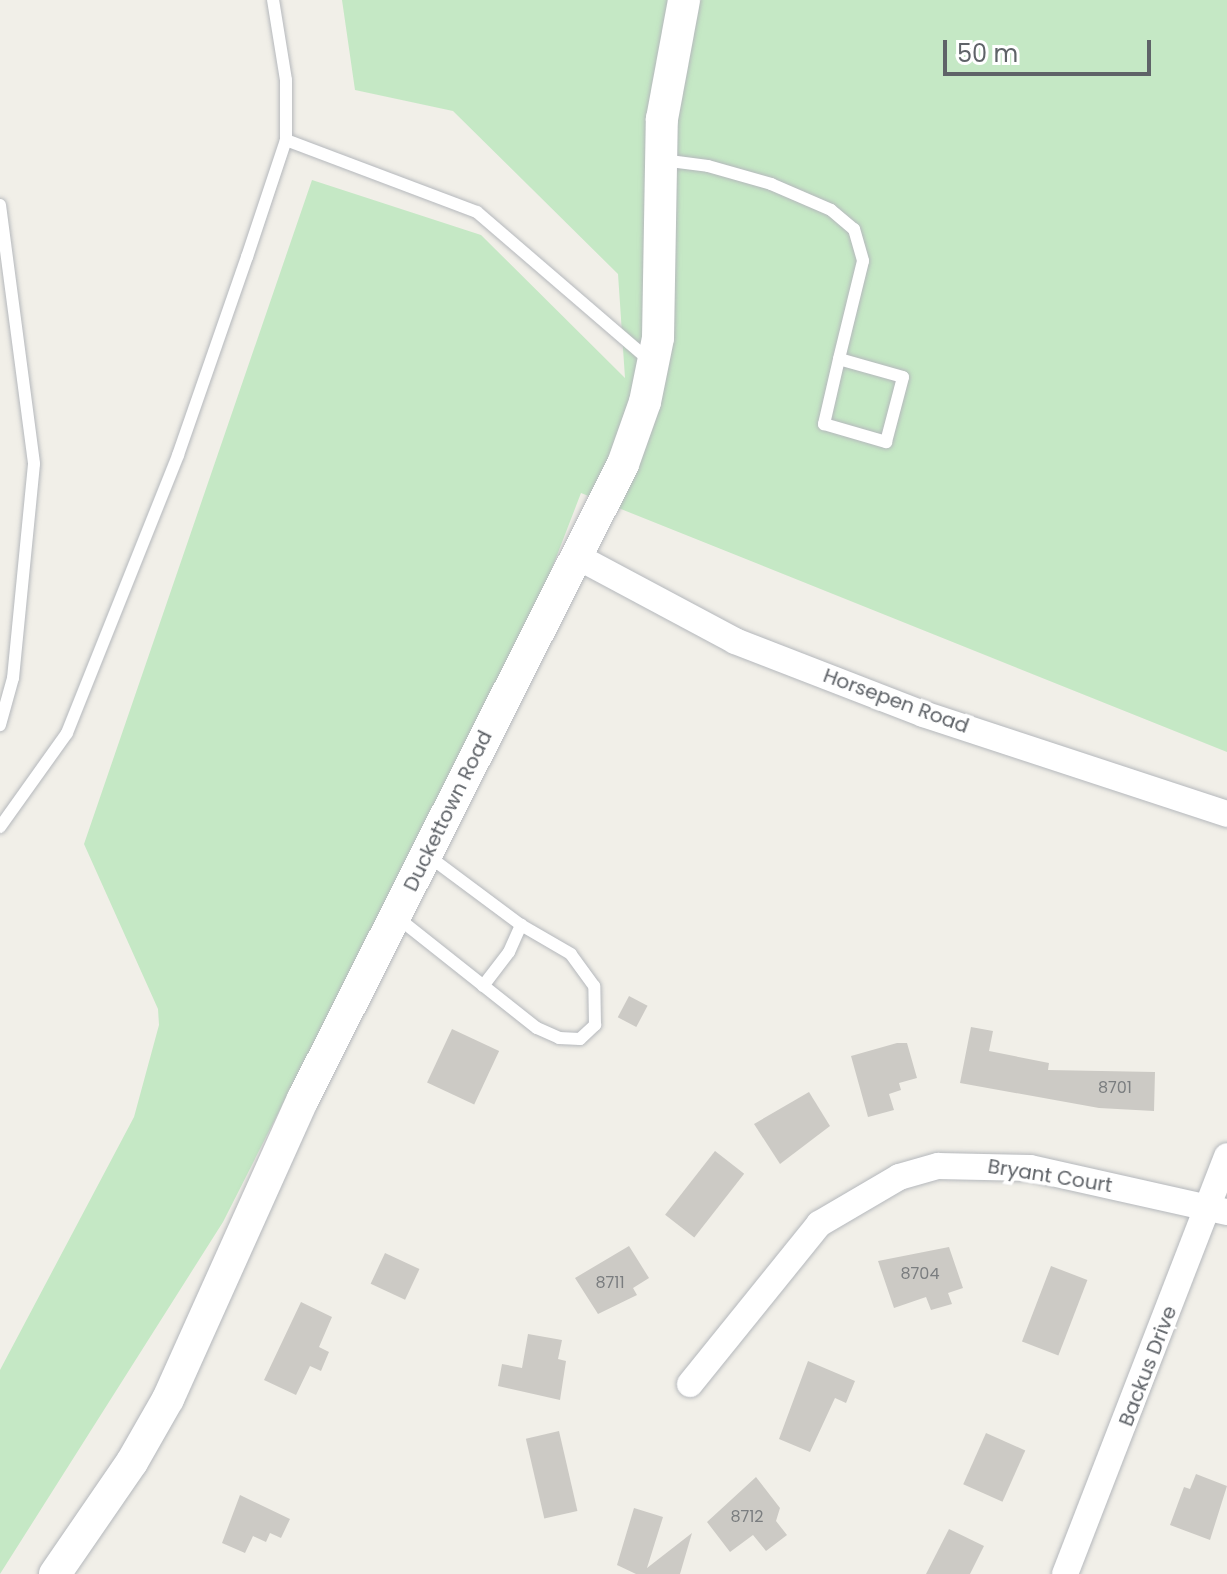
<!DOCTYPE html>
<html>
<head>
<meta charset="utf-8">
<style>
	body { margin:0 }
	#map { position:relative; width:1227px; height:1574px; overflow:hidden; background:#f1efe8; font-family:Poppins,sans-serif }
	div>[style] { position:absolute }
	.green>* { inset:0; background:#c5e8c5 }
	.building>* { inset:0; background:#cccac5; transform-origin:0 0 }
	.roads { filter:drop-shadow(0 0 2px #b5b8bc) drop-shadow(0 0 2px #b5b8bc) }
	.service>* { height:12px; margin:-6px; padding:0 6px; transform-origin:6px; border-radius:6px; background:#fff }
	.minor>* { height:26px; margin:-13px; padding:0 13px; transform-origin:13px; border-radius:13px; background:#fff }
	.tertiary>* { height:32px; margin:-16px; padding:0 16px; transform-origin:16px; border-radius:16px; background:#fff }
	span { translate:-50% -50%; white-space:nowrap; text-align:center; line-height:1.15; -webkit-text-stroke:7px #fff; paint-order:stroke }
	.number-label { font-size:16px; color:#7a7d7f }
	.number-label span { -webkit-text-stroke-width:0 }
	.street-label { font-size:20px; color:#5f6368 }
	.scale { position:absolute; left:943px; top:40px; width:208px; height:36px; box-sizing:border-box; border:4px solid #5f6368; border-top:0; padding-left:10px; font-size:24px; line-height:28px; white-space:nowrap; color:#5f6368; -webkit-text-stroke:6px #fff; paint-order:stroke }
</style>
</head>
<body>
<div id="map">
	<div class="green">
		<div style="clip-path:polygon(342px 0,1227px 0,1227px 752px,581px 493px,544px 589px,223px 1222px,0 1574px,0 1370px,134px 1117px,159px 1025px,158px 1009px,84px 844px,312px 180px,481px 235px,625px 378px,618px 274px,453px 111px,355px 90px)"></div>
	</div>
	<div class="building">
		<div style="left:629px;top:996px;width:21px;height:24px;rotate:28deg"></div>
		<div style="clip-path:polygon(971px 1027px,993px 1031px,989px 1051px,1049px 1063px,1048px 1070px,1155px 1072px,1154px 1111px,1099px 1108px,960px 1083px)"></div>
		<div style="left:452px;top:1029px;width:52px;height:59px;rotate:25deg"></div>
		<div style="clip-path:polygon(897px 1043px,907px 1043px,917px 1078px,899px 1083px,901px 1090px,889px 1094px,894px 1110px,868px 1117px,851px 1056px)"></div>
		<div style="clip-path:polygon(809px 1092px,830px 1126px,780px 1164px,754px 1124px)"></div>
		<div style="left:715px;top:1151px;width:37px;height:81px;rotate:38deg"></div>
		<div style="clip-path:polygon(629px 1246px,649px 1278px,633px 1288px,637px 1295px,598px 1314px,575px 1278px)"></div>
		<div style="clip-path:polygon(949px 1247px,963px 1288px,948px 1293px,952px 1304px,931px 1310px,926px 1297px,894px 1308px,878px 1261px)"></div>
		<div style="left:385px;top:1253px;width:38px;height:34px;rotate:25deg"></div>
		<div style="left:1051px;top:1266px;width:39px;height:81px;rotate:21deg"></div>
		<div style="clip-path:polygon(301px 1302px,332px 1317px,319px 1347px,329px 1352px,321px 1371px,310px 1366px,296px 1395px,264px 1380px)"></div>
		<div style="clip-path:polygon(528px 1334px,562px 1340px,558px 1359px,566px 1361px,560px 1400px,498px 1386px,502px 1364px,522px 1368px)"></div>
		<div style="clip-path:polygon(808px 1361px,855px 1381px,846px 1403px,835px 1398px,810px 1452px,779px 1439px)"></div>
		<div style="left:559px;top:1431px;width:82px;height:34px;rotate:77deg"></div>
		<div style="left:986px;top:1433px;width:43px;height:56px;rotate:24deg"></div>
		<div style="clip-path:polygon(1196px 1474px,1227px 1486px,1210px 1540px,1170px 1525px,1184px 1487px,1190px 1489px)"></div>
		<div style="clip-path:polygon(756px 1477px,780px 1508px,776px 1521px,787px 1535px,766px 1551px,753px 1535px,730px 1552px,707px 1522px)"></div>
		<div style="clip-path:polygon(240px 1495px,290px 1519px,281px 1538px,270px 1533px,266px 1542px,253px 1536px,245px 1553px,222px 1543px)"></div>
		<div style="clip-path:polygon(634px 1508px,663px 1517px,647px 1568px,692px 1533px,680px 1574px,636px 1574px,617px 1565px)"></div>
		<div style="clip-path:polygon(949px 1529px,984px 1546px,970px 1574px,926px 1574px)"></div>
	</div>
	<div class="roads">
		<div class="service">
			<div style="left:286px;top:140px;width:204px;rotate:20.7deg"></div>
			<div style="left:477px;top:212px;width:228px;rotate:40.7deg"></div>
			<div style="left:662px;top:160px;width:46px;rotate:7.4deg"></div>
			<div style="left:708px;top:166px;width:66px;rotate:15.9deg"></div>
			<div style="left:771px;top:184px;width:65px;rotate:23.4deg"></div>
			<div style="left:831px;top:210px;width:30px;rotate:40deg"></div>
			<div style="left:854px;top:229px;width:33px;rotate:74deg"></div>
			<div style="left:863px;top:261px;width:101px;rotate:103.8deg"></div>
			<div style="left:839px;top:359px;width:67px;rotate:103deg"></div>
			<div style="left:824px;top:424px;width:65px;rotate:16.2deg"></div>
			<div style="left:886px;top:442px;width:67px;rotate:-75.3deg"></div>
			<div style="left:903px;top:377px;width:66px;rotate:-164.3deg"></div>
			<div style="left:0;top:205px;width:261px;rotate:82.5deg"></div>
			<div style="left:34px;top:464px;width:215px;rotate:95.6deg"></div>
			<div style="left:13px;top:678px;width:49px;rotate:105.5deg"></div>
			<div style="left:0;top:827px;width:115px;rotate:-54.5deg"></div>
			<div style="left:67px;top:733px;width:299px;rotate:-68.2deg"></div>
			<div style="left:178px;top:455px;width:210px;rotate:-70.8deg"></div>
			<div style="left:247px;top:257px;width:123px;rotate:-71.6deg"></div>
			<div style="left:286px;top:140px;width:60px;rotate:-90deg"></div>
			<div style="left:286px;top:80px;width:81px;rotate:-99.2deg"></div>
			<div style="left:398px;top:918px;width:177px;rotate:38.4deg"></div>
			<div style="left:537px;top:1028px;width:24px;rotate:24deg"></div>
			<div style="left:559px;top:1038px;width:21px;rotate:3deg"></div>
			<div style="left:580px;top:1039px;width:21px;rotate:-43deg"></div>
			<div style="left:595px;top:1025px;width:39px;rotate:-91deg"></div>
			<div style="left:594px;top:986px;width:39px;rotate:-126deg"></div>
			<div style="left:571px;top:954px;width:58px;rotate:-149.9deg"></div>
			<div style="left:521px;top:925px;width:117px;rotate:-143.3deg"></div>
			<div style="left:483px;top:986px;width:43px;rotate:-52.6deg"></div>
			<div style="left:509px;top:952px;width:30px;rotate:-66deg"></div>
		</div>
		<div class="minor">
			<div style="left:578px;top:557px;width:178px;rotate:28.1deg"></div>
			<div style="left:735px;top:641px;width:202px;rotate:21.2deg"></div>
			<div style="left:923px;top:714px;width:320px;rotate:18.2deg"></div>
			<div style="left:690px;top:1384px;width:206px;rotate:-51.1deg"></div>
			<div style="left:819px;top:1224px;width:93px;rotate:-30.4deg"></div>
			<div style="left:899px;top:1177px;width:41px;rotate:-15.8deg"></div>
			<div style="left:938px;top:1166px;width:92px;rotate:1.2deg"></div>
			<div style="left:1030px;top:1168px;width:202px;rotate:12.6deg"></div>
			<div style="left:1065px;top:1574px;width:448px;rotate:-68.8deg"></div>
		</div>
		<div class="tertiary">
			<div style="left:55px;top:1574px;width:136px;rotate:-55.5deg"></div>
			<div style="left:132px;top:1462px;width:73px;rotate:-60.3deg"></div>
			<div style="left:168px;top:1399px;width:329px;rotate:-65.8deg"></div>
			<div style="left:303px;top:1099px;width:711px;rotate:-63.25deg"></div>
			<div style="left:623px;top:464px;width:66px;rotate:-70.5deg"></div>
			<div style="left:645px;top:402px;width:65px;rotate:-78.5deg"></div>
			<div style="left:658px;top:338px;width:219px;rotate:-89deg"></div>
			<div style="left:662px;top:119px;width:121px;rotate:-79.5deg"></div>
		</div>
	</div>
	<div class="number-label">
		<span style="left:1115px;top:1088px">8701</span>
		<span style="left:920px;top:1274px">8704</span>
		<span style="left:610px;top:1283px">8711</span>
		<span style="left:747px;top:1517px">8712</span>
	</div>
	<div class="street-label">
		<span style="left:896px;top:701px;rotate:20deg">Horsepen Road</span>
		<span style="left:448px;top:811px;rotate:-64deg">Duckettown Road</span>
		<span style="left:1050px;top:1176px;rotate:9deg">Bryant Court</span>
		<span style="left:1148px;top:1366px;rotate:-69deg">Backus Drive</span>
	</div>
	<div class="scale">50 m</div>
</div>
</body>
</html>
